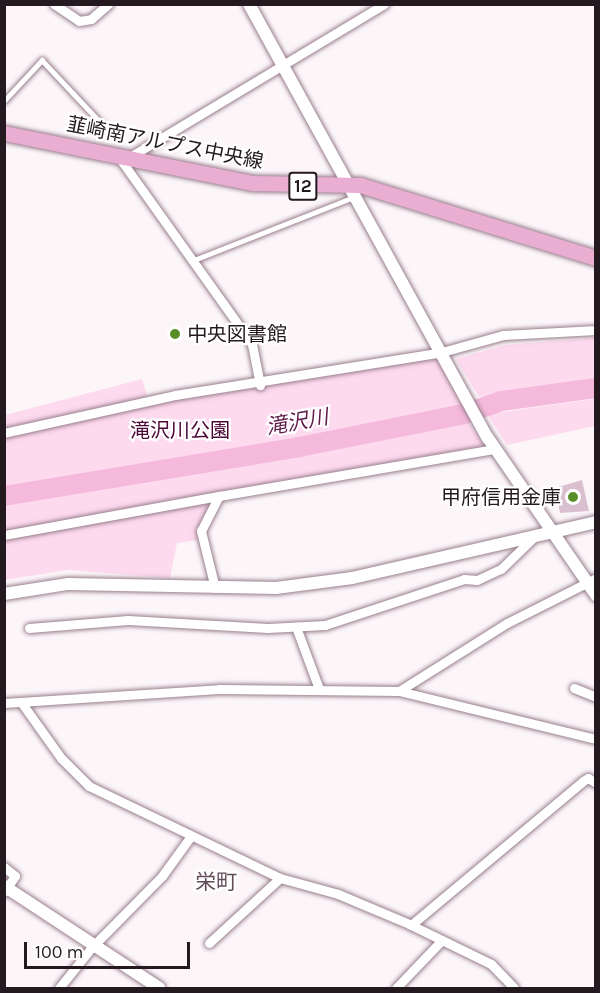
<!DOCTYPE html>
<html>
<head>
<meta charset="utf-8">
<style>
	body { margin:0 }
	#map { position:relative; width:600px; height:993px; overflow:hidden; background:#fcf6f9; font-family:Karla,"Noto Sans JP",sans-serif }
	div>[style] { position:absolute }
	.green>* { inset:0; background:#fedaee }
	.river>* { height:20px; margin:-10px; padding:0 10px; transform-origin:10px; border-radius:10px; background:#f4b9db }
	.building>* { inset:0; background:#dac0ce }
	.roads { filter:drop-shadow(0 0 2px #987f8d) drop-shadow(0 0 2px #987f8d) }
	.service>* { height:4.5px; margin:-2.25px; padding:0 2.25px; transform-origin:2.25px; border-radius:2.25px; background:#fff }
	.minor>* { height:9px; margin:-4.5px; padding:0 4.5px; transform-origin:4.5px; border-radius:4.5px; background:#fff }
	.tertiary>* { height:12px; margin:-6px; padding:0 6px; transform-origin:6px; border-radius:6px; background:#fff }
	.primary>* { height:15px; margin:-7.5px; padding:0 7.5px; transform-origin:7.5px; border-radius:7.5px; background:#eaaed3 }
	.dots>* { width:16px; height:16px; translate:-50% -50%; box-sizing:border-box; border:3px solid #fff; border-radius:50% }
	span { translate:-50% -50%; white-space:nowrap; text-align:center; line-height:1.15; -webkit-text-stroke:4.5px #fff; paint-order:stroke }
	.shield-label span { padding:2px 4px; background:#fff; border:2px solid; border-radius:4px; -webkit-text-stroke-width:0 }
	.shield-label { font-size:18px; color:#23191f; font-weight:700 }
	.street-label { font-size:20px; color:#23191f }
	.poi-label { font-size:20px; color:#23191f }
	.left { translate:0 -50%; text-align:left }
	.right { translate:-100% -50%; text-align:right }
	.park-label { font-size:20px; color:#4b0737 }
	.water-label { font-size:21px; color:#601d4a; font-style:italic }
	.neighbourhood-label { font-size:21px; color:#644d5a }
	.frame { position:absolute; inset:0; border:6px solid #23191f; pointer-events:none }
	.scale { position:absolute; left:24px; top:942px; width:166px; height:27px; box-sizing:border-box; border:3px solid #23191f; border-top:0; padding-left:8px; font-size:18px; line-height:21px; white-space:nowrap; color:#23191f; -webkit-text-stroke:4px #fff; paint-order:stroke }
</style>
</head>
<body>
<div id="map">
	<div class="green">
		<div style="clip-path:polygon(595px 338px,595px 380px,556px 387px,479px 397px,456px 359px,505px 345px)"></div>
		<div style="clip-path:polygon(442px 352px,474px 412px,5px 496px,5px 433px,170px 397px)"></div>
		<div style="clip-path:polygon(142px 379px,148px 399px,5px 430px,5px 415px)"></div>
		<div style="clip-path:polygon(595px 399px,595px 426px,507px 445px,487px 414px)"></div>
		<div style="clip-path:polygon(466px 419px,485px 446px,217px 494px,197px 529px,200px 540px,177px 543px,170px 578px,68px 570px,5px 580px,4px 502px,230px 461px,232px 467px,244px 459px)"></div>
	</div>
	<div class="river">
		<div style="left:4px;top:496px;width:299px;rotate:-9.4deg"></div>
		<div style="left:299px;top:447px;width:168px;rotate:-11.3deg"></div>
		<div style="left:464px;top:414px;width:39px;rotate:-19deg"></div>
		<div style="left:501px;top:401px;width:96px;rotate:-7.8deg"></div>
	</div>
	<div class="building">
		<div style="clip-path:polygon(582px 480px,589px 511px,560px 513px,557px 497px,550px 499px,548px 490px)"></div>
	</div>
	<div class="roads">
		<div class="service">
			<div style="left:4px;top:101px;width:56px;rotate:-47.2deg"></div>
			<div style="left:42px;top:60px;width:89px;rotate:46.8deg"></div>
			<div style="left:194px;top:260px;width:172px;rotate:-21.5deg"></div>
		</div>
		<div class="minor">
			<div style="left:54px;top:4px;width:30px;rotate:34deg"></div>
			<div style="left:79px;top:21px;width:12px;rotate:-9deg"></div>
			<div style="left:91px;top:19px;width:23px;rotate:-41deg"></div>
			<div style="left:118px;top:156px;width:231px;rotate:54.5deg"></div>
			<div style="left:252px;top:344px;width:42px;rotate:79deg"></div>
			<div style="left:128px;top:158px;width:299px;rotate:-31deg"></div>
			<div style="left:4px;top:433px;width:175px;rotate:-12.5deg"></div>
			<div style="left:175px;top:395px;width:270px;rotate:-9.1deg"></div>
			<div style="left:442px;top:352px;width:63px;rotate:-15.6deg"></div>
			<div style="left:503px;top:335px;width:93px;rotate:-3.1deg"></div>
			<div style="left:4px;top:535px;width:219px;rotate:-10.3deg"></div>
			<div style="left:215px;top:588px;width:59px;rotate:-103.8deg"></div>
			<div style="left:201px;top:531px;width:39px;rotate:-63deg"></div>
			<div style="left:219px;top:496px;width:280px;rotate:-9.7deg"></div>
			<div style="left:296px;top:627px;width:66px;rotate:69.6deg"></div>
			<div style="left:29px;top:628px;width:99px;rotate:-4.6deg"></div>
			<div style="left:128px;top:620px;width:140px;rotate:3.3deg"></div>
			<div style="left:268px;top:628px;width:57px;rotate:-3deg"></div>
			<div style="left:325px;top:625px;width:146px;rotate:-18.3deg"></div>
			<div style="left:464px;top:579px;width:13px;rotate:4deg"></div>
			<div style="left:477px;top:580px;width:26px;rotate:-25deg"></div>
			<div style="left:501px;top:569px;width:49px;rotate:-44.2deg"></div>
			<div style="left:574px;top:688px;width:24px;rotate:22deg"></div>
			<div style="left:399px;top:691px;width:128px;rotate:-32.2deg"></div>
			<div style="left:507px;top:623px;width:100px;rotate:-26.8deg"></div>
			<div style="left:21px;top:702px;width:69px;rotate:54.5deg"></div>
			<div style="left:61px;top:758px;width:40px;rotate:45deg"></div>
			<div style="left:89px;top:786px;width:212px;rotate:25.7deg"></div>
			<div style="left:280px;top:878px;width:60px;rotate:15.4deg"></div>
			<div style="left:338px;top:894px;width:77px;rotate:22.9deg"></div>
			<div style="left:409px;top:924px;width:91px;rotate:26deg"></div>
			<div style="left:491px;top:964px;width:33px;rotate:46deg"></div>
			<div style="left:4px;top:703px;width:215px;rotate:-3.7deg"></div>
			<div style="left:219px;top:689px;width:180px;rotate:0.6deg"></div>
			<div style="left:399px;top:691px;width:203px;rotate:13.7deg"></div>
			<div style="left:4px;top:867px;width:14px;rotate:39deg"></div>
			<div style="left:15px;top:876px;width:19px;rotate:125deg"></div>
			<div style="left:411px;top:925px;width:224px;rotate:-39.9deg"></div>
			<div style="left:583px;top:781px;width:6px;rotate:-31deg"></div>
			<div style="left:588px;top:778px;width:9px;rotate:32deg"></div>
			<div style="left:209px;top:943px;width:96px;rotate:-42.5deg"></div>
			<div style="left:59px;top:988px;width:53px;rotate:-51.2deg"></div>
			<div style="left:92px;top:947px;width:100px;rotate:-45.4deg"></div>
			<div style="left:162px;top:876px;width:49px;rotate:-54.1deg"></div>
			<div style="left:396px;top:988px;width:66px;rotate:-46.2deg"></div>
		</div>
		<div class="tertiary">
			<div style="left:249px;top:4px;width:495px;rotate:61.2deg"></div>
			<div style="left:488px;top:438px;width:191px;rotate:55.5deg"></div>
			<div style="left:4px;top:594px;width:65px;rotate:-8.9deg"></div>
			<div style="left:68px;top:584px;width:208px;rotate:1.1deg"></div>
			<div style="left:276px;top:588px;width:77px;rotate:-7.5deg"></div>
			<div style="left:352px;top:578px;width:250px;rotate:-12.9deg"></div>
			<div style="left:4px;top:886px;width:186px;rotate:33.3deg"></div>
		</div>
		<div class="primary">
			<div style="left:4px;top:133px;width:254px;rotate:11.4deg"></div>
			<div style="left:253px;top:183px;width:107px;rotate:1.1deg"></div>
			<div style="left:360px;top:185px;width:247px;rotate:17.2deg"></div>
		</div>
	</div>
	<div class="dots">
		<div style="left:175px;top:334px;background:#588e28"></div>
		<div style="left:573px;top:497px;background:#588e28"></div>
	</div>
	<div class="shield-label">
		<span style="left:303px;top:186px">12</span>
	</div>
	<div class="street-label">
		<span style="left:165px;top:143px;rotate:11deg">韮崎南アルプス中央線</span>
	</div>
	<div class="poi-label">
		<span class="left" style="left:187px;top:334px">中央図書館</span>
		<span class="right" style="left:561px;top:497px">甲府信用金庫</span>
	</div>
	<div class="park-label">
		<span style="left:180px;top:430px">滝沢川公園</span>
	</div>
	<div class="water-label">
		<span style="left:297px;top:422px;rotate:-10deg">滝沢川</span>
	</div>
	<div class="neighbourhood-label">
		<span style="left:216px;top:882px">栄町</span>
	</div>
	<div class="frame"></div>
	<div class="scale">100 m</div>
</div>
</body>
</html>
